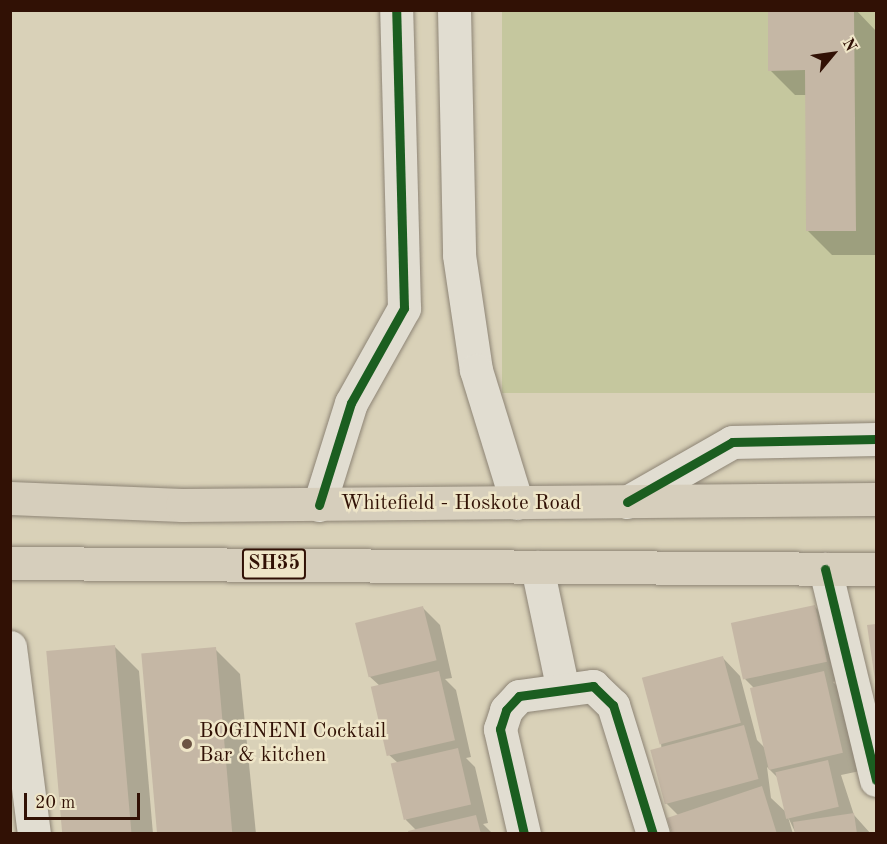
<!DOCTYPE html>
<html>
<head>
<meta charset="utf-8">
<style>
	body { margin:0 }
	#map { position:relative; width:887px; height:844px; overflow:hidden; background:#d9d1b8; font-family:"Old Standard TT",serif }
	div>[style] { position:absolute }
	.green>* { inset:0; background:#c5c79e; transform-origin:0 0 }
	.shadow>* { inset:0; background:#0003 }
	.building>* { inset:0; background:#c5b7a5; transform-origin:0 0 }
	.roads { filter:drop-shadow(0 0 2px #8d8475) drop-shadow(0 0 2px #8d8475) }
	.minor>* { height:33px; margin:-16.5px; padding:0 16.5px; transform-origin:16.5px; border-radius:16.5px; background:#e1ddd1 }
	.tertiary>* { height:33px; margin:-16.5px; padding:0 16.5px; transform-origin:16.5px; border-radius:16.5px; background:#e1ddd1 }
	.primary>* { height:33px; margin:-16.5px; padding:0 16.5px; transform-origin:16.5px; border-radius:16.5px; background:#d6cebc }
	.cycleway>* { height:9px; margin:-4.5px; padding:0 4.5px; transform-origin:4.5px; border-radius:4.5px; background:#1b5e20 }
	.dots>* { width:16px; height:16px; translate:-50% -50%; box-sizing:border-box; border:3px solid #efe6c8; border-radius:50% }
	span { translate:-50% -50%; white-space:nowrap; text-align:center; line-height:1.15; -webkit-text-stroke:5px #efe6c8; paint-order:stroke }
	.shield-label span { padding:2px 4px; background:#efe6c8; border:2px solid; border-radius:4px; -webkit-text-stroke-width:0 }
	.shield-label { font-size:20px; color:#311105; font-weight:700 }
	.street-label { font-size:21px; color:#311105 }
	.poi-label { font-size:21px; color:#311105 }
	.left { translate:0 -50%; text-align:left }
	.frame { position:absolute; inset:0; border:12px solid #311105; pointer-events:none }
	.north { position:absolute; left:803px; top:24px; width:60px; height:60px; -webkit-text-stroke:4px #efe6c8; paint-order:stroke; rotate:61deg; font-size:16px; font-weight:700; line-height:24px; text-align:center; color:#311105 }
	.north::after { content:''; display:block; margin:auto; width:21px; height:27px; background:#311105; clip-path:polygon(50% 0,100% 100%,50% 72%,0 100%) }
	.scale { position:absolute; left:24px; top:793px; width:116px; height:27px; box-sizing:border-box; border:3px solid #311105; border-top:0; padding-left:8px; font-size:18px; line-height:21px; white-space:nowrap; color:#311105; -webkit-text-stroke:4px #efe6c8; paint-order:stroke }
</style>
</head>
<body>
<div id="map">
	<div class="green">
		<div style="left:502px;top:11px;width:374px;height:382px"></div>
	</div>
	<div class="shadow">
		<div style="clip-path:polygon(770px 10px,856px 10px,876px 31px,876px 255px,832px 255px,807px 230px,807px 95px,795px 95px,770px 70px)"></div>
		<div style="clip-path:polygon(evenodd,814px 606px,832px 624px,844px 679px,833px 682px,841px 690px,860px 771px,841px 775px,854px 815px,871px 834px,796px 834px,788px 817px,793px 834px,673px 834px,678px 815px,665px 802px,661px 742px,723px 658px,740px 676px,757px 740px,765px 748px,754px 688px,745px 679px,814px 606px,767px 767px,780px 780px,788px 814px,771px 798px,767px 767px)"></div>
		<div style="clip-path:polygon(423px 608px,440px 625px,452px 678px,445px 679px,456px 690px,471px 757px,466px 758px,475px 767px,488px 823px,483px 824px,493px 834px,410px 834px,416px 830px,406px 820px,398px 763px,388px 754px,380px 686px,369px 676px)"></div>
		<div style="clip-path:polygon(876px 625px,876px 679px,869px 627px)"></div>
		<div style="clip-path:polygon(114px 646px,139px 671px,153px 834px,63px 834px)"></div>
		<div style="clip-path:polygon(215px 649px,240px 674px,256px 834px,160px 834px)"></div>
	</div>
	<div class="building">
		<div style="clip-path:polygon(768px 10px,854px 10px,856px 231px,806px 231px,805px 70px,768px 71px)"></div>
		<div style="left:815px;top:605px;width:58px;height:86px;rotate:78deg"></div>
		<div style="left:423px;top:606px;width:56px;height:70px;rotate:76deg"></div>
		<div style="clip-path:polygon(876px 624px,876px 680px,875px 680px,867px 625px)"></div>
		<div style="left:115px;top:645px;width:190px;height:69px;rotate:85deg"></div>
		<div style="left:216px;top:647px;width:188px;height:75px;rotate:85deg"></div>
		<div style="left:723px;top:656px;width:69px;height:84px;rotate:75deg"></div>
		<div style="left:439px;top:671px;width:71px;height:70px;rotate:77deg"></div>
		<div style="left:824px;top:671px;width:84px;height:76px;rotate:77deg"></div>
		<div style="left:744px;top:725px;width:56px;height:97px;rotate:75deg"></div>
		<div style="left:458px;top:748px;width:58px;height:69px;rotate:77deg"></div>
		<div style="left:828px;top:760px;width:48px;height:54px;rotate:77deg"></div>
		<div style="clip-path:polygon(762px 786px,777px 834px,672px 834px,667px 818px)"></div>
		<div style="clip-path:polygon(854px 813px,857px 834px,795px 834px,793px 822px)"></div>
		<div style="clip-path:polygon(476px 815px,481px 834px,409px 834px,408px 831px)"></div>
	</div>
	<div class="roads">
		<div class="minor">
			<div style="left:454px;top:10px;width:245px;rotate:88.8deg"></div>
			<div style="left:459px;top:255px;width:116px;rotate:81.6deg"></div>
			<div style="left:476px;top:370px;width:139px;rotate:72.9deg"></div>
			<div style="left:319px;top:505px;width:107px;rotate:-72.6deg"></div>
			<div style="left:351px;top:403px;width:109px;rotate:-60.8deg"></div>
			<div style="left:404px;top:308px;width:298px;rotate:-91.5deg"></div>
			<div style="left:537px;top:567px;width:122px;rotate:78.1deg"></div>
			<div style="left:825px;top:569px;width:217px;rotate:76.4deg"></div>
			<div style="left:10px;top:647px;width:189px;rotate:82.7deg"></div>
			<div style="left:524px;top:834px;width:108px;rotate:-102.9deg"></div>
			<div style="left:500px;top:729px;width:20px;rotate:-72deg"></div>
			<div style="left:506px;top:710px;width:19px;rotate:-47deg"></div>
			<div style="left:519px;top:696px;width:75px;rotate:-7.7deg"></div>
			<div style="left:593px;top:686px;width:28px;rotate:44deg"></div>
			<div style="left:613px;top:705px;width:135px;rotate:72.8deg"></div>
		</div>
		<div class="tertiary">
			<div style="left:627px;top:502px;width:121px;rotate:-29.7deg"></div>
			<div style="left:732px;top:442px;width:144px;rotate:-1.2deg"></div>
		</div>
		<div class="primary">
			<div style="left:10px;top:498px;width:172px;rotate:2.3deg"></div>
			<div style="left:182px;top:505px;width:694px;rotate:-0.5deg"></div>
			<div style="left:10px;top:563px;width:866px;rotate:0.4deg"></div>
		</div>
	</div>
	<div class="cycleway">
		<div style="left:627px;top:502px;width:121px;rotate:-29.7deg"></div>
		<div style="left:732px;top:442px;width:144px;rotate:-1.2deg"></div>
		<div style="left:319px;top:505px;width:107px;rotate:-72.6deg"></div>
		<div style="left:351px;top:403px;width:109px;rotate:-60.8deg"></div>
		<div style="left:404px;top:308px;width:298px;rotate:-91.5deg"></div>
		<div style="left:825px;top:569px;width:217px;rotate:76.4deg"></div>
		<div style="left:524px;top:834px;width:108px;rotate:-102.9deg"></div>
		<div style="left:500px;top:729px;width:20px;rotate:-72deg"></div>
		<div style="left:506px;top:710px;width:19px;rotate:-47deg"></div>
		<div style="left:519px;top:696px;width:75px;rotate:-7.7deg"></div>
		<div style="left:593px;top:686px;width:28px;rotate:44deg"></div>
		<div style="left:613px;top:705px;width:135px;rotate:72.8deg"></div>
	</div>
	<div class="dots">
		<div style="left:187px;top:744px;background:#6c5444"></div>
	</div>
	<div class="shield-label">
		<span style="left:274px;top:564px">SH35</span>
	</div>
	<div class="street-label">
		<span style="left:461px;top:504px">Whitefield - Hoskote Road</span>
	</div>
	<div class="poi-label">
		<span class="left" style="left:199px;top:744px">BOGINENI Cocktail<br>Bar &amp; kitchen</span>
	</div>
	<div class="frame"></div>
	<div class="north">N</div>
	<div class="scale">20 m</div>
</div>
</body>
</html>
